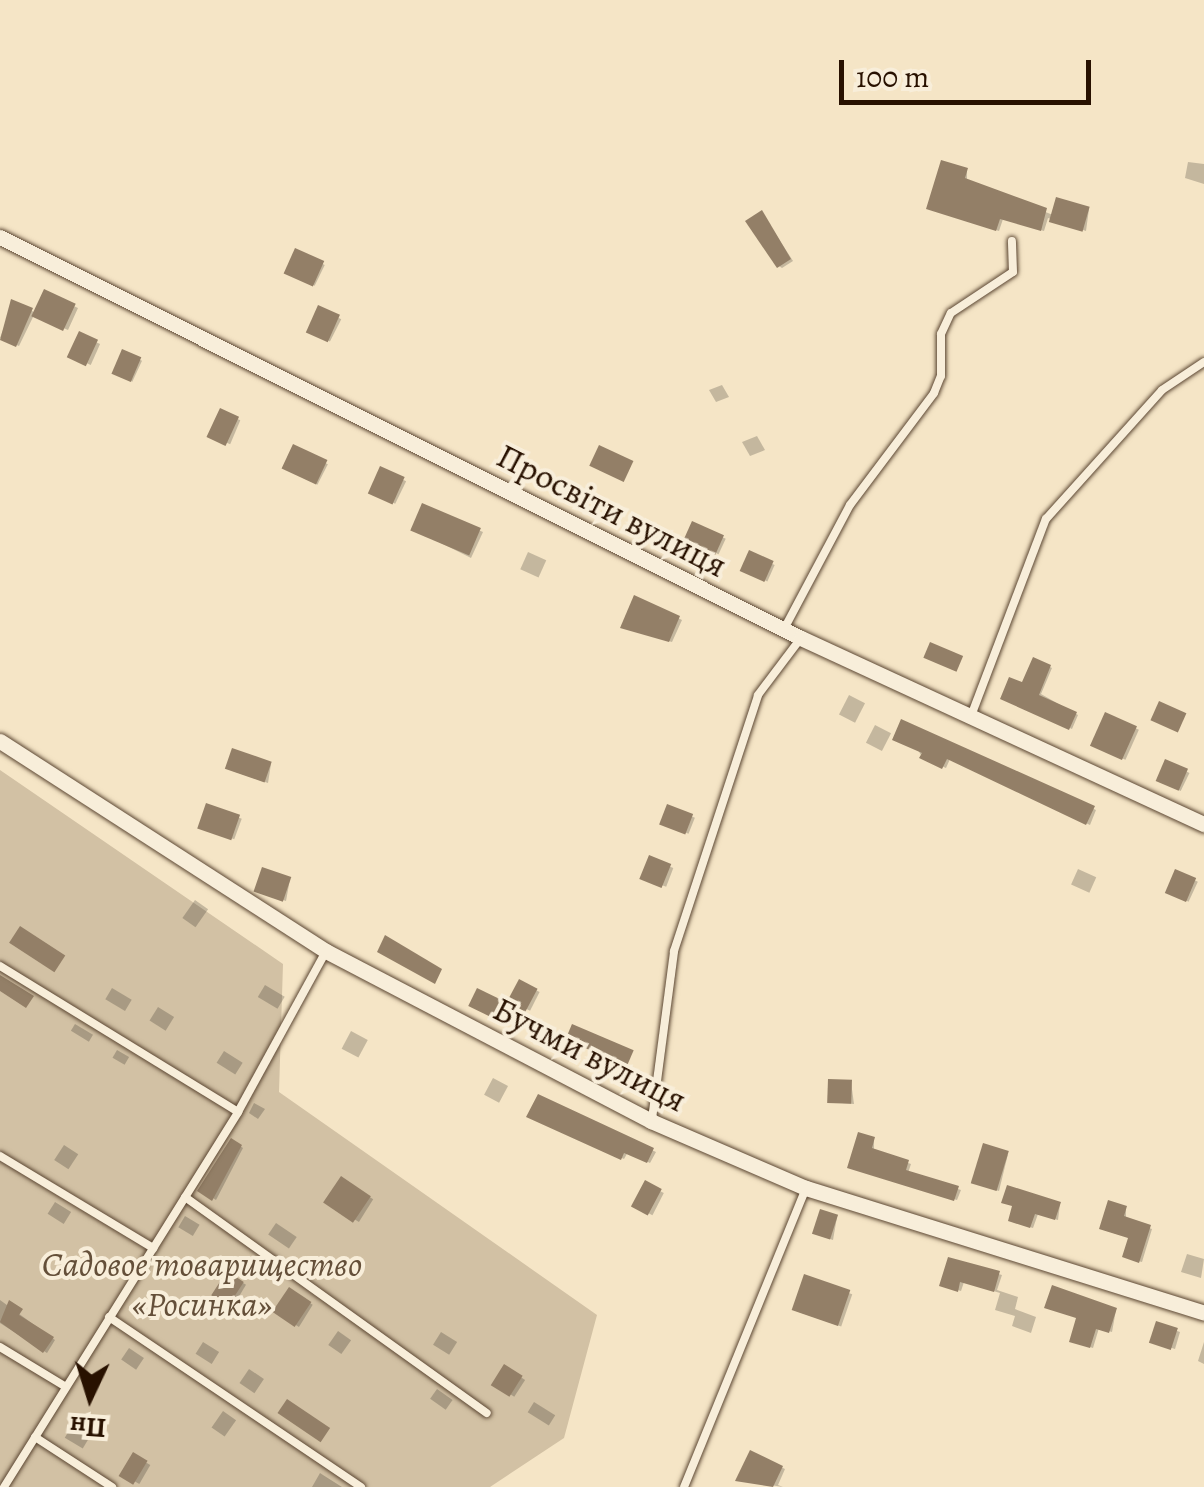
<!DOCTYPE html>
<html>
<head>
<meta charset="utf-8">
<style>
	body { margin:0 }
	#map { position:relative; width:1204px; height:1487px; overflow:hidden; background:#f5e5c6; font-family:Alegreya,serif }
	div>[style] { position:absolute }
	.green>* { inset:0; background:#d2c1a4 }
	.shadow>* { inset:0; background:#0003; transform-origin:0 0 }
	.building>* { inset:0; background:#937f67; transform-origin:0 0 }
	.roads { filter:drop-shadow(0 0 2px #5b4632) drop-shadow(0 0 2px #5b4632) }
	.service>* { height:8px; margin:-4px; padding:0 4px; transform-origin:4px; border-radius:4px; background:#f8eeda }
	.minor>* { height:15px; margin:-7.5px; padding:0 7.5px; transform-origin:7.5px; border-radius:7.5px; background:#f8eeda }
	span { translate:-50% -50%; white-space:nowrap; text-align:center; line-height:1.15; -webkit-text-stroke:8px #f8eeda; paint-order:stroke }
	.street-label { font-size:35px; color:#281100 }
	.park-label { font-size:35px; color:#644f39; font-style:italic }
	.north { position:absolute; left:40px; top:1347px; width:100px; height:100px; -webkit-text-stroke:8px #f8eeda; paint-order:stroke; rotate:184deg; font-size:28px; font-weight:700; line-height:40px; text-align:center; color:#281100 }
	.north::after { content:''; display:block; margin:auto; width:35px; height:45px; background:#281100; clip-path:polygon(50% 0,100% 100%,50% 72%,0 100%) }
	.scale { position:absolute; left:839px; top:60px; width:252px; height:45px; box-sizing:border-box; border:5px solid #281100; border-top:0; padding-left:12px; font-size:30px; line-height:35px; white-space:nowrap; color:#281100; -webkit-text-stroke:8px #f8eeda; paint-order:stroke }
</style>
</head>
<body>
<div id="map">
	<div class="green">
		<div style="clip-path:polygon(0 770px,283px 964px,279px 1092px,597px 1315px,564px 1438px,490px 1487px,0 1487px)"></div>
	</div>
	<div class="shadow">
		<div style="clip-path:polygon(1188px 162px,1204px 164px,1204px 184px,1185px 178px)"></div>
		<div style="clip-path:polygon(967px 170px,967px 181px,1053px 215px,1089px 209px,1086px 231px,1048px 218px,1044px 231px,1003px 219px,999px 231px,932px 210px)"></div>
		<div style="clip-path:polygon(762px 213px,793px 261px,782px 268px,779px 266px)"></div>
		<div style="left:296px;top:251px;width:32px;height:23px;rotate:26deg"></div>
		<div style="clip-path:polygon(45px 293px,78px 308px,68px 330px,34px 315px,19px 346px,0 338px,13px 302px,36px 313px)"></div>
		<div style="left:319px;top:308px;width:25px;height:25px;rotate:27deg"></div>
		<div style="left:80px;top:335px;width:22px;height:23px;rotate:24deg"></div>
		<div style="left:123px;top:352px;width:21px;height:23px;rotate:25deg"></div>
		<div style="clip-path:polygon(722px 385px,729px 397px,716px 402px,709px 390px)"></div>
		<div style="left:221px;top:412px;width:21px;height:26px;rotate:23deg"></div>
		<div style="clip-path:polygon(757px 436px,765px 450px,750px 456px,742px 442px)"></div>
		<div style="left:294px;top:447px;width:38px;height:23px;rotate:27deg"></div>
		<div style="left:381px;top:469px;width:28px;height:25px;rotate:26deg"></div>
		<div style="clip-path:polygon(424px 507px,483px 532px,471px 558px,413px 529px)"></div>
		<div style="left:694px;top:524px;width:35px;height:17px;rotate:25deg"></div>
		<div style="left:528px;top:552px;width:20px;height:19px;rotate:24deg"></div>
		<div style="left:750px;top:554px;width:27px;height:18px;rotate:24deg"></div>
		<div style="clip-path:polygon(636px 598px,682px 620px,672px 642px,625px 628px)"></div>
		<div style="clip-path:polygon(1035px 660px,1052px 668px,1041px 694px,1078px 715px,1072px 729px,1003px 698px,1023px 686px)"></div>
		<div style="left:849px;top:695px;width:18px;height:22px;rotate:27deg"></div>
		<div style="left:1106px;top:715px;width:36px;height:33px;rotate:24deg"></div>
		<div style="clip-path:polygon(902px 722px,1096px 810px,1090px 825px,950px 759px,946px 768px,922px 757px)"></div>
		<div style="left:875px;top:725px;width:18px;height:20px;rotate:27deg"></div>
		<div style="left:1167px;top:762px;width:25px;height:20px;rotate:26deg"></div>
		<div style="clip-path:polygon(271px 764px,268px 783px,230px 770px)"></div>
		<div style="left:207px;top:806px;width:37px;height:22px;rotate:20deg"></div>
		<div style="left:668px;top:807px;width:29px;height:17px;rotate:22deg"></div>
		<div style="left:650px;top:859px;width:25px;height:20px;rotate:21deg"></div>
		<div style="left:1078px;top:869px;width:20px;height:17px;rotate:24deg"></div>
		<div style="left:1177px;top:872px;width:23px;height:22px;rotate:25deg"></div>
		<div style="clip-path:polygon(290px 879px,286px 901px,259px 891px)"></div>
		<div style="left:195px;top:900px;width:16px;height:22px;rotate:35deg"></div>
		<div style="left:520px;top:982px;width:22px;height:21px;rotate:27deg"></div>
		<div style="left:265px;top:985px;width:23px;height:14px;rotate:31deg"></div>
		<div style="left:112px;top:988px;width:23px;height:13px;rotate:31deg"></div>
		<div style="left:158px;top:1007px;width:19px;height:16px;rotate:32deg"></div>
		<div style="left:75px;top:1024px;width:21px;height:8px;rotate:31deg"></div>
		<div style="left:351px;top:1031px;width:19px;height:20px;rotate:28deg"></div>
		<div style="left:117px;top:1050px;width:14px;height:9px;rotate:30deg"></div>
		<div style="left:224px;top:1051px;width:22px;height:14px;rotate:32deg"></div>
		<div style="left:493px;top:1078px;width:17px;height:19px;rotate:28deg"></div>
		<div style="clip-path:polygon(851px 1082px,854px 1104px,830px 1102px)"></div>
		<div style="clip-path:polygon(539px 1097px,656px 1152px,650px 1163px,628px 1152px,624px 1159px,530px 1116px)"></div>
		<div style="clip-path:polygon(254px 1103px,265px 1109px,258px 1119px,249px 1113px)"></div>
		<div style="clip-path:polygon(874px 1139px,874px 1151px,911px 1164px,908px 1173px,961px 1190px,957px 1200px,853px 1169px)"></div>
		<div style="clip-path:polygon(232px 1141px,243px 1148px,216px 1200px,201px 1190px)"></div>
		<div style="left:64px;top:1145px;width:17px;height:18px;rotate:33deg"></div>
		<div style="clip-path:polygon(1008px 1154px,999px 1191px,977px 1184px)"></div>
		<div style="left:341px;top:1179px;width:38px;height:27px;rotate:32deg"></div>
		<div style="left:646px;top:1184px;width:20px;height:25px;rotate:27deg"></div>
		<div style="left:55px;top:1202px;width:19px;height:14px;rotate:32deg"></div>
		<div style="clip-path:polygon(1060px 1204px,1058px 1220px,1038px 1214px,1033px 1228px,1013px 1222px)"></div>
		<div style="clip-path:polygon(1126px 1208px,1126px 1220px,1152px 1229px,1142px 1262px,1127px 1258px,1130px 1238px,1104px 1230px)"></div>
		<div style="left:185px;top:1216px;width:17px;height:13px;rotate:31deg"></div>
		<div style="clip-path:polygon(837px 1217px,833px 1240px,818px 1235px)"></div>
		<div style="left:276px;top:1223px;width:25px;height:14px;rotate:34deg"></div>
		<div style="clip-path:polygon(1187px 1254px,1204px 1259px,1201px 1278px,1181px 1272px)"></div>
		<div style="clip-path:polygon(950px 1260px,1002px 1275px,997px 1290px,1018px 1297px,1015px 1309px,1036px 1317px,1031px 1333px,1012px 1326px,1015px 1316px,995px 1310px,1000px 1293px,964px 1282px,961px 1291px,945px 1286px)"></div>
		<div style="left:228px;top:1274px;width:21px;height:24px;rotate:31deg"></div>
		<div style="left:805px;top:1278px;width:50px;height:34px;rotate:19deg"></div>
		<div style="left:289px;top:1290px;width:28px;height:26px;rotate:32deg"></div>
		<div style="clip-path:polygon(0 1300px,55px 1340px,47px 1353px,0 1323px)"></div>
		<div style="clip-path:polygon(1116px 1310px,1112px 1332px,1099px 1328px,1093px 1348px,1075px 1342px)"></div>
		<div style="clip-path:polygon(1158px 1324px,1180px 1332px,1175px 1349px,1156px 1343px)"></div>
		<div style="left:338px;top:1331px;width:16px;height:17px;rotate:35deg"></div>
		<div style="left:441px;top:1332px;width:19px;height:15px;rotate:32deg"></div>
		<div style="left:203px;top:1342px;width:19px;height:14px;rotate:32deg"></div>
		<div style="clip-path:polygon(1204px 1342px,1204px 1364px,1198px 1361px)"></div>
		<div style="left:129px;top:1348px;width:18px;height:14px;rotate:34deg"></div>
		<div style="left:505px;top:1367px;width:24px;height:20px;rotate:33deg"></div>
		<div style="left:249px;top:1369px;width:18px;height:17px;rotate:34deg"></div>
		<div style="left:437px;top:1389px;width:19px;height:12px;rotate:35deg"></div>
		<div style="left:534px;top:1402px;width:25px;height:12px;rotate:32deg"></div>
		<div style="left:223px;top:1411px;width:16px;height:20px;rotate:35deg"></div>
		<div style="left:73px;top:1424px;width:21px;height:16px;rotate:31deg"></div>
		<div style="clip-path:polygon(751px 1453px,785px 1469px,778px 1485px,783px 1487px,738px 1480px)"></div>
		<div style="left:133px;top:1455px;width:20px;height:22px;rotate:30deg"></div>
		<div style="clip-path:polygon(320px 1473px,323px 1475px,342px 1487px,312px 1487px)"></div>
	</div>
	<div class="building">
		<div style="clip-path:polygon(941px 160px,968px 168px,965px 178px,1047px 208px,1041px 231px,1000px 219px,996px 231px,926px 209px)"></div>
		<div style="left:1056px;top:197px;width:35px;height:26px;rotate:16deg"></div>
		<div style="clip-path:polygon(762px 210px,791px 259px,777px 268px,745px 221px)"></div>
		<div style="left:295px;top:248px;width:32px;height:28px;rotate:24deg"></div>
		<div style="left:44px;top:289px;width:35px;height:30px;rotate:25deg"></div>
		<div style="clip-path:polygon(11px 299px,33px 308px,16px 347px,0 340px)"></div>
		<div style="left:318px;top:305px;width:24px;height:30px;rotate:24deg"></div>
		<div style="left:79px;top:331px;width:21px;height:29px;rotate:25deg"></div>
		<div style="left:122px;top:349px;width:21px;height:27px;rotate:23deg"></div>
		<div style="left:220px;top:408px;width:21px;height:32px;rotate:25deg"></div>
		<div style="left:293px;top:444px;width:38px;height:27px;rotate:25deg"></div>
		<div style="left:599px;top:445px;width:38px;height:23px;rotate:25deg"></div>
		<div style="left:380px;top:466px;width:27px;height:30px;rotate:24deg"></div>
		<div style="left:422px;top:503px;width:64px;height:30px;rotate:23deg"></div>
		<div style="left:692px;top:521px;width:35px;height:22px;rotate:24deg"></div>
		<div style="left:749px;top:550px;width:27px;height:23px;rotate:24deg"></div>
		<div style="clip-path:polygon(634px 595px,680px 616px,669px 642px,620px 628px)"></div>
		<div style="left:930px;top:642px;width:36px;height:17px;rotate:23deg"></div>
		<div style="clip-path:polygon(1033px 657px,1051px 665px,1039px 695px,1077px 712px,1069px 730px,1000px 699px,1009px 677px,1022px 682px)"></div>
		<div style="left:1159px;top:701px;width:30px;height:21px;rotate:24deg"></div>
		<div style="left:1105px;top:712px;width:35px;height:37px;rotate:24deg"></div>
		<div style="clip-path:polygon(901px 719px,1095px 806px,1086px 825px,947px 759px,942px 769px,919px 758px,922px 753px,892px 740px)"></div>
		<div style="left:232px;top:748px;width:42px;height:22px;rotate:19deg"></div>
		<div style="left:1165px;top:759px;width:25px;height:24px;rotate:23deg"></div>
		<div style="left:206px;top:803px;width:36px;height:27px;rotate:19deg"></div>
		<div style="left:667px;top:804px;width:28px;height:22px;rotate:21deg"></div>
		<div style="left:649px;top:855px;width:24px;height:26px;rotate:22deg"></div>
		<div style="left:262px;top:867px;width:31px;height:26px;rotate:19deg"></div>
		<div style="left:1175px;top:869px;width:23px;height:26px;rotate:23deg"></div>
		<div style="left:20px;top:926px;width:54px;height:20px;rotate:33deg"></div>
		<div style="clip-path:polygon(385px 935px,442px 969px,435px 984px,377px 952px)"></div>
		<div style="clip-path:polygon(0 975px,34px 996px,26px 1008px,0 991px)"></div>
		<div style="left:519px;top:979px;width:21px;height:26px;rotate:28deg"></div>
		<div style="left:477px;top:988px;width:32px;height:20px;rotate:26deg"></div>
		<div style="left:572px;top:1024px;width:67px;height:17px;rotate:23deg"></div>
		<div style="left:828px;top:1079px;width:24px;height:24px;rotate:2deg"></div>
		<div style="clip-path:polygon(538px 1094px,654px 1148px,647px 1163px,624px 1153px,621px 1160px,526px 1117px)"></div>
		<div style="clip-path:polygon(858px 1132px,875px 1137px,872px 1148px,909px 1160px,906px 1170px,959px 1186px,954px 1201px,847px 1168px)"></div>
		<div style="clip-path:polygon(231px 1138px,242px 1145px,212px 1201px,197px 1191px)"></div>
		<div style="left:983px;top:1143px;width:27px;height:42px;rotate:17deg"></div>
		<div style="left:341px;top:1176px;width:36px;height:32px;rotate:34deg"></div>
		<div style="left:645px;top:1180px;width:19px;height:30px;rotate:28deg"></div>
		<div style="clip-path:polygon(1007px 1185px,1061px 1202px,1055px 1220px,1035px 1214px,1030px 1228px,1008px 1221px,1012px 1206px,1001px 1203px)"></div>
		<div style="clip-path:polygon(1108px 1200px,1127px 1206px,1124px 1216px,1151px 1225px,1139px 1263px,1122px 1257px,1128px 1238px,1099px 1229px)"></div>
		<div style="left:820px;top:1209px;width:19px;height:26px;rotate:18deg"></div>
		<div style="clip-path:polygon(948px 1257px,1000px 1271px,994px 1292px,960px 1282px,958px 1292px,939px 1286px)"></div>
		<div style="left:227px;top:1271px;width:20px;height:29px;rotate:33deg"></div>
		<div style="left:804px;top:1274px;width:49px;height:38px;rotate:19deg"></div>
		<div style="clip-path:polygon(1052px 1285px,1117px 1308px,1109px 1333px,1096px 1329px,1090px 1348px,1069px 1342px,1076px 1318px,1044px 1308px)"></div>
		<div style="left:289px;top:1287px;width:27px;height:30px;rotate:34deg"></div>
		<div style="clip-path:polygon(9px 1300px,23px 1309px,19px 1315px,54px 1337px,43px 1353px,0 1322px)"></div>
		<div style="left:1156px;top:1321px;width:23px;height:23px;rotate:18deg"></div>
		<div style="left:504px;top:1364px;width:22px;height:25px;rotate:32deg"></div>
		<div style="left:287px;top:1399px;width:52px;height:17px;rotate:34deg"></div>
		<div style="clip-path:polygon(750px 1450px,783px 1466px,773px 1487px,735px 1481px)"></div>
		<div style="left:133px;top:1452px;width:17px;height:28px;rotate:31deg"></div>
	</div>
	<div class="roads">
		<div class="service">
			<div style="left:784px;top:629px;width:140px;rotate:-62deg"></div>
			<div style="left:850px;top:505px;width:140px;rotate:-53.1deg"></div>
			<div style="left:934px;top:393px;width:18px;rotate:-68deg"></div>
			<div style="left:941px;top:376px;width:42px;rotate:-90deg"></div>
			<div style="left:941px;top:334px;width:23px;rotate:-65deg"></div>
			<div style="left:951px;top:313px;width:74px;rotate:-33.5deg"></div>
			<div style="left:1013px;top:272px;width:31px;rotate:-92deg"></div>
			<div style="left:971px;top:716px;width:211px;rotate:-69.2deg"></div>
			<div style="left:1046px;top:519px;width:173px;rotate:-48deg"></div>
			<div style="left:1162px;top:390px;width:50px;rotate:-33.7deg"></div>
			<div style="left:0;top:966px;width:279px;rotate:31.5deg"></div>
			<div style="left:652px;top:1119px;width:169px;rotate:-82.5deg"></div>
			<div style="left:674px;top:951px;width:269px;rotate:-71.8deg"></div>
			<div style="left:758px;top:695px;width:71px;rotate:-53deg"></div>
			<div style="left:0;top:1156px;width:179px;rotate:31deg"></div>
			<div style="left:185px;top:1197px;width:371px;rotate:35.6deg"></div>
			<div style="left:109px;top:1317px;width:304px;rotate:34deg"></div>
			<div style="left:0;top:1347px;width:77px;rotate:31.2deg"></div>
			<div style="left:35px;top:1437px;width:92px;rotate:33deg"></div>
			<div style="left:4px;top:1487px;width:442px;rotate:-58deg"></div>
			<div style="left:238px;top:1112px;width:183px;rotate:-61.3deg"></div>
			<div style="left:684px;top:1487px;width:323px;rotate:-67.8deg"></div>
		</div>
		<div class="minor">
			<div style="left:0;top:237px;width:896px;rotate:26.59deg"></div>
			<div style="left:801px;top:638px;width:444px;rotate:24.8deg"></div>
			<div style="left:0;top:741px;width:388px;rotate:32.8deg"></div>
			<div style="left:326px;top:951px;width:367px;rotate:27.6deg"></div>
			<div style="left:651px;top:1121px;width:169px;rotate:23.4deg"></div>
			<div style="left:806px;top:1188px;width:417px;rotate:17.4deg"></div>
		</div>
	</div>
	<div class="street-label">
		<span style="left:612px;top:510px;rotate:27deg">Просвіти вулиця</span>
		<span style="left:590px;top:1054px;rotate:27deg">Бучми вулиця</span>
	</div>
	<div class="park-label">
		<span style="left:202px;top:1284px">Садовое товарищество<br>«Росинка»</span>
	</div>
	<div class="north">Пн</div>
	<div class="scale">100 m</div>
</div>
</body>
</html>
